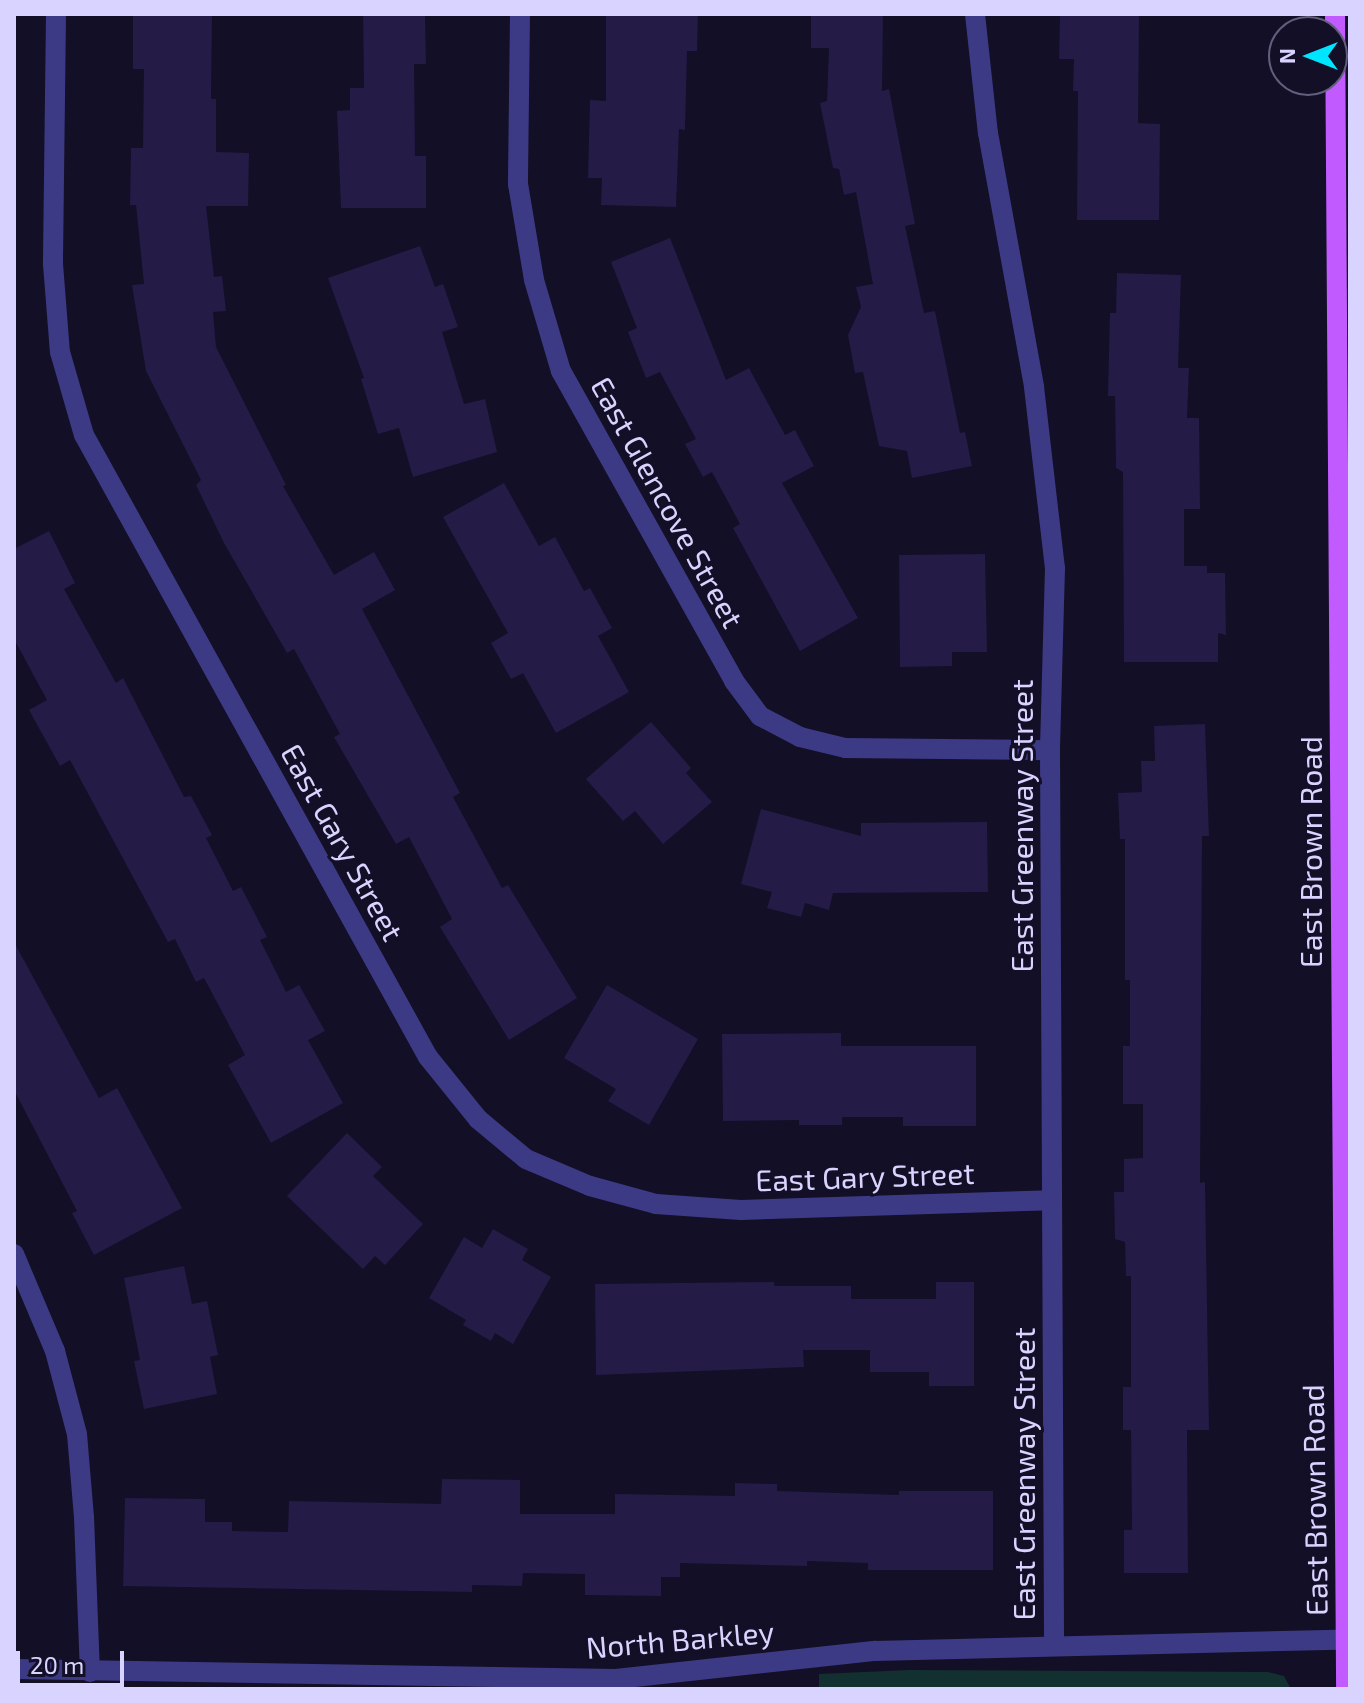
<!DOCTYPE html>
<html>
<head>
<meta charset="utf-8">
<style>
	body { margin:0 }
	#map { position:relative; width:1364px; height:1703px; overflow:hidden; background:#130f26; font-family:"Exo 2",sans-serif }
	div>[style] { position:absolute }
	.green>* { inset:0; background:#12302f }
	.building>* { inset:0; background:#241b47 }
	.minor>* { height:20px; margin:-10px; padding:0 10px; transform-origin:10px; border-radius:10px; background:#3d3a85 }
	.major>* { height:20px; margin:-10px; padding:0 10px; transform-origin:10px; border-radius:10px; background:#c25bff }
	span { translate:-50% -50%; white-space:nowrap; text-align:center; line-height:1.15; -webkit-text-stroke:6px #130f26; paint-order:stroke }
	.street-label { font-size:30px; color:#d9d4ff }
	.frame { position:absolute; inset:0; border:16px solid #d9d4ff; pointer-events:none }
	.north { position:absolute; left:1268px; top:16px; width:80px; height:80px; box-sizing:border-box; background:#130f26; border:2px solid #625e7d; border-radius:50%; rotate:270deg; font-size:22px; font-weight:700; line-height:32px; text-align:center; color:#d9d4ff }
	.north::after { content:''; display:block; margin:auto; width:28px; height:36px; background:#00e5ff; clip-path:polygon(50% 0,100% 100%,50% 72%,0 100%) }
	.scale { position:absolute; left:16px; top:1651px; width:108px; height:36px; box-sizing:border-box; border:4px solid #d9d4ff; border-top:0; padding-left:10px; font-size:24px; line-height:28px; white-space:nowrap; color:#d9d4ff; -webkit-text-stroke:6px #130f26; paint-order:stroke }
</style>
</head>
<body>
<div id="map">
	<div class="green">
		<div style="clip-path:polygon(909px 1670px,1268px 1672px,1284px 1676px,1291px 1689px,819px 1689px,819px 1674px)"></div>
	</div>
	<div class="building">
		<div style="clip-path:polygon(133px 14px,212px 14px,211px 99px,216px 99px,216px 152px,249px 153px,248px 206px,206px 206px,214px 277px,222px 276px,226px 311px,213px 312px,216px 347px,286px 485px,283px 486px,334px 575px,374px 552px,395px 590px,362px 609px,460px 793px,453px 797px,502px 888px,508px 885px,577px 998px,509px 1040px,440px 927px,452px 919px,409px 837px,396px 844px,334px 737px,340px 734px,294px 649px,287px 653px,224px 543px,196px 485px,201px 480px,146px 371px,132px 285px,144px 284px,136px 205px,130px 205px,131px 148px,143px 148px,144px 69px,133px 69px)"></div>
		<div style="clip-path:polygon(363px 14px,425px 14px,426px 64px,414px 64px,415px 156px,426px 156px,426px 208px,341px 208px,337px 111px,350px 110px,350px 88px,364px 88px)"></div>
		<div style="clip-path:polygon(606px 14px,698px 14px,697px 51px,687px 51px,685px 130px,679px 129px,676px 207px,601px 205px,602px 178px,588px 178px,590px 100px,606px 101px)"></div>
		<div style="clip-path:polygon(811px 14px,883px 14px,882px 91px,889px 89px,915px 224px,905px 226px,924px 313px,935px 311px,960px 433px,965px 432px,972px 466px,912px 478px,907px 451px,879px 446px,863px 372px,855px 373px,848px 335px,861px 307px,856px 287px,873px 284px,856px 192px,844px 195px,839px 169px,833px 168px,820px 103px,827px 101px,829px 48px,811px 48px)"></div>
		<div style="clip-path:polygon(1060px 14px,1139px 14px,1138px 123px,1160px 124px,1159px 220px,1077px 220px,1078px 91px,1073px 91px,1074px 59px,1059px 59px)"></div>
		<div style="clip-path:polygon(670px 238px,726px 380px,749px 368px,785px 435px,795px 430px,814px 466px,782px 483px,858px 618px,800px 651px,733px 528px,740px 524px,712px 472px,703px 477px,685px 444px,696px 439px,660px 372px,646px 378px,628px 332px,637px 328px,611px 262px)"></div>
		<div style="clip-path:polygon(420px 246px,435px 287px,443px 284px,458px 327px,442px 332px,464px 404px,485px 399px,497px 452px,413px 477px,399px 428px,378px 434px,361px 379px,364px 378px,328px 278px)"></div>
		<div style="clip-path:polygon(1117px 273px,1181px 275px,1178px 368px,1189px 368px,1187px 418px,1199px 418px,1200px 509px,1184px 509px,1184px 566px,1207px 566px,1207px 573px,1225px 573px,1226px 635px,1218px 633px,1218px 662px,1124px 662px,1123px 472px,1116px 468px,1115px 396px,1108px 396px,1110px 313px,1116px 313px)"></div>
		<div style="clip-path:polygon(504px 483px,539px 546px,555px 537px,584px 591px,590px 588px,612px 628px,598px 636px,629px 692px,556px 733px,523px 673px,511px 679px,491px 643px,508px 633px,443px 517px)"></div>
		<div style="clip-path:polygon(49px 531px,75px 583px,64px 589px,116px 683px,123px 678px,184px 797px,191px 796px,212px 835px,206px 838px,233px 891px,241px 887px,267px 937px,260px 940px,286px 992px,299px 985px,325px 1031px,308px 1040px,343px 1103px,271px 1143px,228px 1065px,245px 1055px,204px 978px,196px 982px,175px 939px,168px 942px,70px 760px,60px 766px,29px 710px,47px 700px,14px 639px,14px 549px)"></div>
		<div style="clip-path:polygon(985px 554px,987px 652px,952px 652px,952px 666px,900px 667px,899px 555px)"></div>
		<div style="clip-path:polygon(651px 722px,691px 768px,686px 773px,712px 802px,663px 844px,635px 811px,623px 821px,586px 779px)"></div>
		<div style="clip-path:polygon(1205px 724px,1209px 836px,1202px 836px,1200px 1183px,1205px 1182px,1209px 1430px,1187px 1430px,1188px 1573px,1124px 1573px,1124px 1530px,1132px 1530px,1131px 1430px,1123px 1430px,1123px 1387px,1131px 1387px,1131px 1276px,1126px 1276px,1125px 1242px,1115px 1239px,1114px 1192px,1124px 1192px,1124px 1159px,1143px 1158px,1143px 1104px,1123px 1104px,1123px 1046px,1130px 1046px,1130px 980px,1125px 980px,1125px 839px,1120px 839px,1118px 793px,1142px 792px,1141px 761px,1155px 761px,1154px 726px)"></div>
		<div style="clip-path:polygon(761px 809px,861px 836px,861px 823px,987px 822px,988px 892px,833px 893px,829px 910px,805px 903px,801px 917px,767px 908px,772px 892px,741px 884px)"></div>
		<div style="clip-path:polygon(14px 942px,99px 1098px,117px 1088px,182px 1208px,94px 1255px,72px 1213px,77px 1211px,14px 1090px)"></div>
		<div style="clip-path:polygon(607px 985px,698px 1039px,649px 1125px,608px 1101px,616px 1089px,564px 1058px)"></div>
		<div style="clip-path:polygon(841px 1033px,841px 1046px,976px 1046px,976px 1126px,903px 1126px,903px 1117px,842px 1117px,842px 1125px,799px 1125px,799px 1120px,723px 1121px,722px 1034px)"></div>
		<div style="clip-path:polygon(347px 1133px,382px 1167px,373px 1176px,423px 1224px,385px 1265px,375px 1256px,363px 1269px,287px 1196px)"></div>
		<div style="clip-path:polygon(493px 1229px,528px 1249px,522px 1260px,551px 1277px,513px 1344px,495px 1333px,491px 1341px,463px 1325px,466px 1320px,429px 1298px,464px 1237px,482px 1248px)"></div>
		<div style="clip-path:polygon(184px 1266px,192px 1304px,207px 1301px,218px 1355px,210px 1357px,217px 1394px,144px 1409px,134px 1361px,140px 1360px,124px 1278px)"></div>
		<div style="clip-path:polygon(774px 1282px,774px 1286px,851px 1286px,851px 1299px,936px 1299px,936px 1282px,974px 1282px,974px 1386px,929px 1386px,929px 1372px,870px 1372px,870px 1350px,803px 1350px,804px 1367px,596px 1375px,595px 1284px)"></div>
		<div style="clip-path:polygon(442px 1479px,520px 1480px,520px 1514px,615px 1514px,615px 1494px,735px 1496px,735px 1483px,777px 1484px,777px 1491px,899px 1495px,899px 1491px,993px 1491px,993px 1570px,868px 1570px,868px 1563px,807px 1561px,807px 1566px,680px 1563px,680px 1577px,661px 1577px,661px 1596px,585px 1595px,585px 1574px,523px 1573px,522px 1586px,472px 1585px,472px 1592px,123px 1586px,125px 1498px,205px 1499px,205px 1522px,232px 1522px,232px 1531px,288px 1532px,289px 1501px,441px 1504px)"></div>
	</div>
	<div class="minor">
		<div style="left:56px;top:14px;width:250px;rotate:90.7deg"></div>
		<div style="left:53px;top:264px;width:88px;rotate:85.5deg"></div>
		<div style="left:60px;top:352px;width:86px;rotate:73.9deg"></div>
		<div style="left:84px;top:435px;width:711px;rotate:61.06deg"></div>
		<div style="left:428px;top:1057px;width:80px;rotate:51.1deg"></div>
		<div style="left:478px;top:1119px;width:62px;rotate:39.8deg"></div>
		<div style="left:526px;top:1159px;width:69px;rotate:22.9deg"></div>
		<div style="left:590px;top:1186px;width:68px;rotate:15.3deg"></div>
		<div style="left:656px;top:1204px;width:85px;rotate:4deg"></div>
		<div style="left:741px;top:1210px;width:311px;rotate:-1.8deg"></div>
		<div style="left:520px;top:14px;width:170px;rotate:90.7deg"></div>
		<div style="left:518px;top:184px;width:97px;rotate:80.5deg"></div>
		<div style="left:534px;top:280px;width:95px;rotate:73.5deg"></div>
		<div style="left:561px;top:371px;width:355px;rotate:60.8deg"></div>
		<div style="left:734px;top:681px;width:44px;rotate:53.4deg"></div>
		<div style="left:760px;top:716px;width:45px;rotate:27.7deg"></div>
		<div style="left:800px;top:737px;width:46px;rotate:13.7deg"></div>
		<div style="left:845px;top:748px;width:205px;rotate:0.6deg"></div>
		<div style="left:975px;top:14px;width:120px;rotate:83.8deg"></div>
		<div style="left:988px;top:133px;width:258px;rotate:79.7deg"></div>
		<div style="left:1034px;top:387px;width:182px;rotate:83.4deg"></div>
		<div style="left:1055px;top:568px;width:182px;rotate:91.6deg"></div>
		<div style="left:1050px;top:750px;width:894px;rotate:89.74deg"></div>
		<div style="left:14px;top:1254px;width:105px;rotate:67.1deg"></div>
		<div style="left:55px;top:1351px;width:86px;rotate:75.2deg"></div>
		<div style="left:77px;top:1434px;width:83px;rotate:85.2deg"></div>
		<div style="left:84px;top:1517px;width:155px;rotate:87.8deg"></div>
		<div style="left:14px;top:1669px;width:602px;rotate:0.95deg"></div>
		<div style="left:616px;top:1679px;width:261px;rotate:-6.2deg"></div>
		<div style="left:875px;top:1651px;width:475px;rotate:-1.4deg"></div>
	</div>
	<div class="major">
		<div style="left:1335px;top:14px;width:1675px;rotate:89.62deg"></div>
	</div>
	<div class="street-label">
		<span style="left:668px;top:502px;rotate:61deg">East Glencove Street</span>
		<span style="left:1021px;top:826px;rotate:-90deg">East Greenway Street</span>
		<span style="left:343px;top:842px;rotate:61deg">East Gary Street</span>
		<span style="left:1310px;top:852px;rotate:-90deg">East Brown Road</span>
		<span style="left:865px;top:1176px;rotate:-2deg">East Gary Street</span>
		<span style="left:1023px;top:1474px;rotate:-90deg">East Greenway Street</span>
		<span style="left:1314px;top:1500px;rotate:-91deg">East Brown Road</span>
		<span style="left:680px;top:1639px;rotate:-5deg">North Barkley</span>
	</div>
	<div class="frame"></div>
	<div class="north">N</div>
	<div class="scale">20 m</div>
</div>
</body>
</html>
